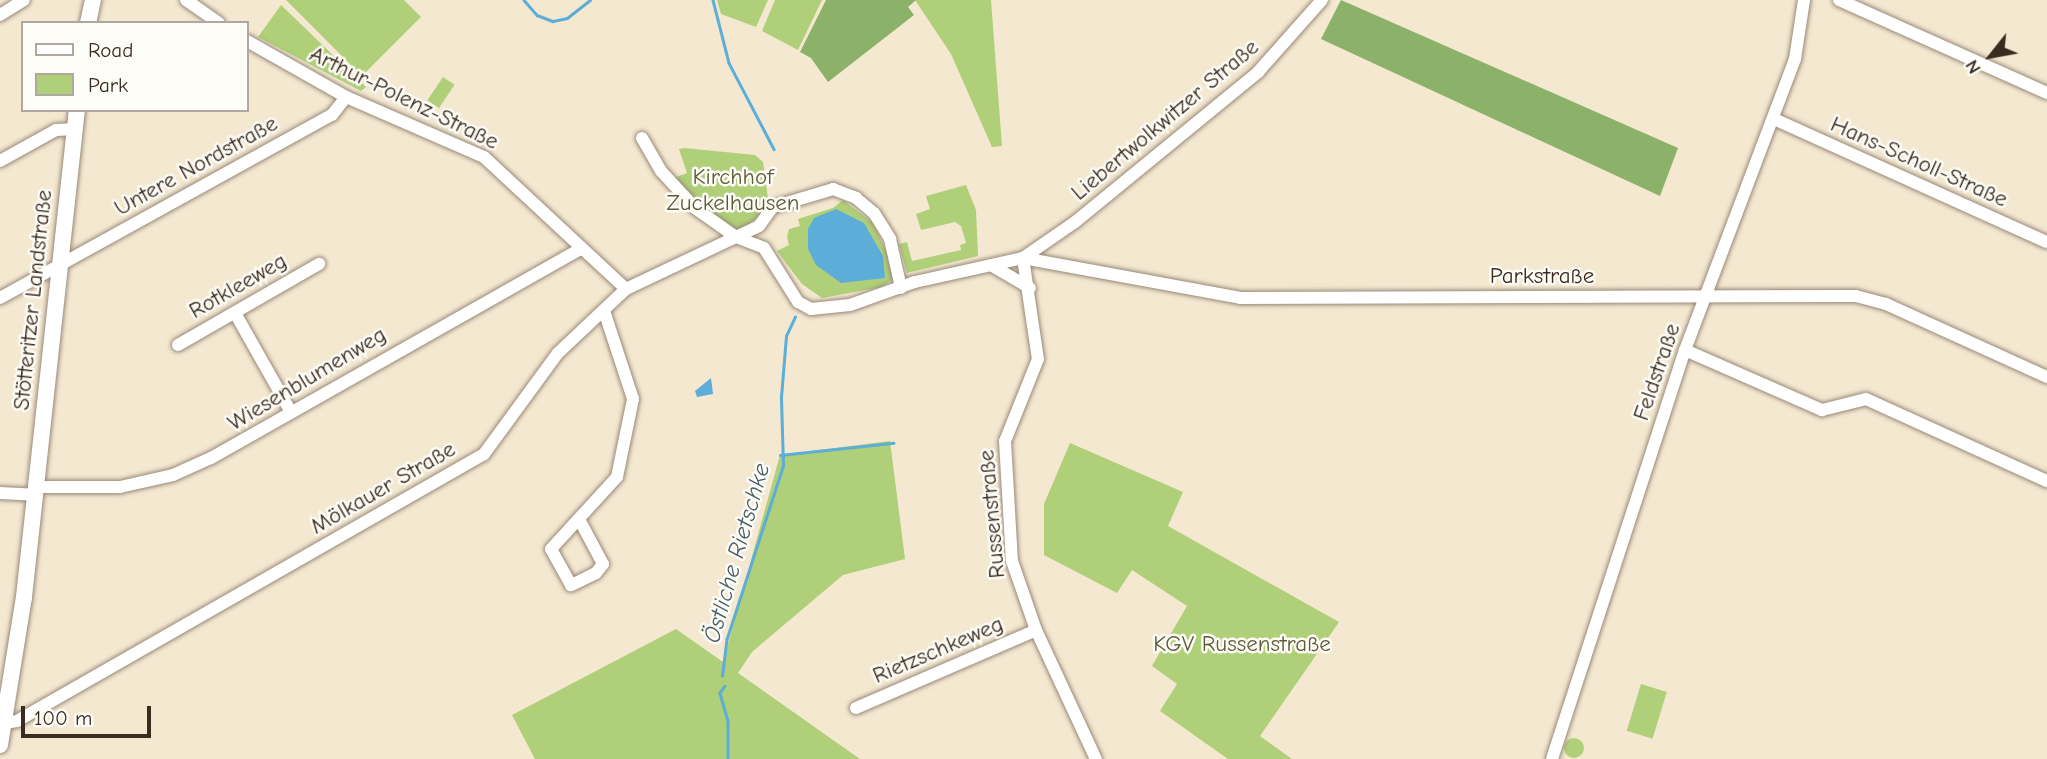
<!DOCTYPE html>
<html>
<head>
<meta charset="utf-8">
<style>
	body { margin:0 }
	#map { position:relative; width:2047px; height:759px; overflow:hidden; background:#f4e8d1; font-family:"Comic Neue",sans-serif }
	div>[style] { position:absolute }
	.green>* { inset:0; background:#afd078; transform-origin:0 0 }
	.round { border-radius:50% }
	.forest>* { inset:0; background:#8bb268 }
	.water>* { inset:0; background:#5cadd7 }
	.stream>* { height:2.5px; margin:-1.25px; padding:0 1.25px; transform-origin:1.25px; border-radius:1.25px; background:#5cadd7 }
	.roads { filter:drop-shadow(0 0 2px #988978) drop-shadow(0 0 2px #988978) }
	.minor>* { height:12px; margin:-6px; padding:0 6px; transform-origin:6px; border-radius:6px; background:#fff }
	.major>* { height:16px; margin:-8px; padding:0 8px; transform-origin:8px; border-radius:8px; background:#fff }
	span { translate:-50% -50%; white-space:nowrap; text-align:center; line-height:1.15; -webkit-text-stroke:5px #fdfcf7; paint-order:stroke }
	.street-label { font-size:23px; color:#3b2a1e }
	.park-label { font-size:23px; color:#5e5c39 }
	.water-label { font-size:24px; color:#485e68; font-style:italic }
	.legend { position:absolute; left:21px; top:21px; width:228px; height:91px; box-sizing:border-box; background:#fdfcf7; border:2px solid #afa8a0; margin:0; padding:9px 12px; list-style:none; font-size:21px; color:#3b2a1e }
	.legend li { display:flex; align-items:center; gap:14px; height:35px }
	.legend b { width:35px; border:2px solid #afa8a0 }
	.north { position:absolute; left:1956px; top:21px; width:70px; height:70px; -webkit-text-stroke:5px #fdfcf7; paint-order:stroke; rotate:239deg; font-size:19px; font-weight:700; line-height:28px; text-align:center; color:#3b2a1e }
	.north::after { content:''; display:block; margin:auto; width:24px; height:32px; background:#3b2a1e; clip-path:polygon(50% 0,100% 100%,50% 72%,0 100%) }
	.scale { position:absolute; left:21px; top:706px; width:130px; height:32px; box-sizing:border-box; border:4px solid #3b2a1e; border-top:0; padding-left:9px; font-size:21px; line-height:24px; white-space:nowrap; color:#3b2a1e; -webkit-text-stroke:5px #fdfcf7; paint-order:stroke }
</style>
</head>
<body>
<div id="map">
	<div class="green">
		<div style="clip-path:polygon(286px 0,404px 0,421px 17px,362px 76px)"></div>
		<div style="clip-path:polygon(717px 0,768px 0,756px 27px,721px 14px)"></div>
		<div style="clip-path:polygon(775px 0,822px 0,798px 50px,762px 31px)"></div>
		<div style="clip-path:polygon(915px 0,991px 0,1002px 146px,992px 147px,951px 54px)"></div>
		<div style="clip-path:polygon(281px 5px,366px 87px,361px 91px,258px 37px)"></div>
		<div style="left:443px;top:77px;width:14px;height:28px;rotate:34deg"></div>
		<div style="clip-path:polygon(684px 148px,755px 155px,763px 162px,769px 206px,744px 229px,727px 228px,674px 178px,687px 173px,679px 149px)"></div>
		<div style="clip-path:polygon(966px 185px,976px 210px,978px 256px,907px 273px,899px 244px,907px 242px,912px 261px,961px 250px,960px 245px,966px 243px,961px 226px,955px 222px,921px 230px,916px 214px,930px 209px,926px 196px)"></div>
		<div style="clip-path:polygon(843px 200px,873px 223px,894px 268px,894px 278px,882px 287px,822px 298px,802px 284px,777px 251px,789px 245px,787px 237px,789px 229px,800px 226px,798px 219px,833px 208px)"></div>
		<div style="clip-path:polygon(890px 441px,905px 559px,843px 575px,752px 652px,738px 673px,860px 759px,535px 759px,512px 715px,676px 629px,723px 662px,780px 455px)"></div>
		<div style="clip-path:polygon(1070px 443px,1183px 492px,1168px 526px,1339px 622px,1260px 736px,1292px 759px,1228px 759px,1160px 711px,1177px 684px,1152px 666px,1187px 606px,1132px 570px,1117px 593px,1044px 555px,1044px 504px)"></div>
		<div style="left:1641px;top:684px;width:27px;height:49px;rotate:17deg"></div>
		<div class="round" style="left:1564px;top:738px;width:20px;height:20px"></div>
	</div>
	<div class="forest">
		<div style="clip-path:polygon(826px 0,916px 0,908px 7px,914px 15px,828px 82px,811px 58px,800px 52px)"></div>
		<div style="clip-path:polygon(1341px 0,1678px 148px,1660px 196px,1321px 39px)"></div>
	</div>
	<div class="water">
		<div style="clip-path:polygon(836px 209px,864px 223px,883px 256px,885px 278px,841px 283px,816px 265px,808px 249px,808px 229px,814px 218px)"></div>
		<div style="clip-path:polygon(711px 378px,713px 394px,697px 397px,695px 391px)"></div>
	</div>
	<div class="stream">
		<div style="left:524px;top:0;width:20px;rotate:49deg"></div>
		<div style="left:537px;top:15px;width:17px;rotate:21deg"></div>
		<div style="left:553px;top:21px;width:14px;rotate:-12deg"></div>
		<div style="left:567px;top:18px;width:29px;rotate:-38deg"></div>
		<div style="left:713px;top:0;width:65px;rotate:75.7deg"></div>
		<div style="left:729px;top:63px;width:97px;rotate:62.4deg"></div>
		<div style="left:780px;top:455px;width:114px;rotate:-6.1deg"></div>
		<div style="left:722px;top:676px;width:38px;rotate:-83deg"></div>
		<div style="left:727px;top:638px;width:181px;rotate:-72deg"></div>
		<div style="left:783px;top:466px;width:69px;rotate:-91.7deg"></div>
		<div style="left:781px;top:397px;width:61px;rotate:-85.3deg"></div>
		<div style="left:786px;top:336px;width:21px;rotate:-65deg"></div>
		<div style="left:725px;top:686px;width:9px;rotate:126deg"></div>
		<div style="left:720px;top:693px;width:29px;rotate:74deg"></div>
		<div style="left:728px;top:721px;width:38px;rotate:90deg"></div>
	</div>
	<div class="roads">
		<div class="minor">
			<div style="left:186px;top:0;width:40px;rotate:34.9deg"></div>
			<div style="left:1839px;top:0;width:228px;rotate:24.1deg"></div>
			<div style="left:0;top:15px;width:28px;rotate:-32deg"></div>
			<div style="left:247px;top:41px;width:114px;rotate:29.5deg"></div>
			<div style="left:346px;top:97px;width:150px;rotate:23.5deg"></div>
			<div style="left:484px;top:157px;width:194px;rotate:42.9deg"></div>
			<div style="left:1774px;top:119px;width:299px;rotate:24.3deg"></div>
			<div style="left:642px;top:138px;width:38px;rotate:60deg"></div>
			<div style="left:661px;top:171px;width:50px;rotate:47.4deg"></div>
			<div style="left:695px;top:208px;width:50px;rotate:35.3deg"></div>
			<div style="left:736px;top:237px;width:30px;rotate:21deg"></div>
			<div style="left:764px;top:248px;width:64px;rotate:57.8deg"></div>
			<div style="left:798px;top:302px;width:15px;rotate:28deg"></div>
			<div style="left:811px;top:309px;width:39px;rotate:-6deg"></div>
			<div style="left:850px;top:305px;width:69px;rotate:-19.5deg"></div>
			<div style="left:915px;top:282px;width:111px;rotate:-12.5deg"></div>
			<div style="left:1023px;top:258px;width:221px;rotate:10.4deg"></div>
			<div style="left:1240px;top:298px;width:616px;rotate:-0.19deg"></div>
			<div style="left:1856px;top:296px;width:31px;rotate:15deg"></div>
			<div style="left:1886px;top:304px;width:177px;rotate:24.4deg"></div>
			<div style="left:0;top:161px;width:64px;rotate:-29deg"></div>
			<div style="left:56px;top:130px;width:19px;rotate:-3deg"></div>
			<div style="left:1023px;top:258px;width:102px;rotate:81.6deg"></div>
			<div style="left:1038px;top:359px;width:88px;rotate:111.9deg"></div>
			<div style="left:1005px;top:441px;width:120px;rotate:86.7deg"></div>
			<div style="left:1012px;top:561px;width:73px;rotate:70.8deg"></div>
			<div style="left:1036px;top:630px;width:142px;rotate:65.1deg"></div>
			<div style="left:1023px;top:258px;width:63px;rotate:-34.7deg"></div>
			<div style="left:1075px;top:222px;width:237px;rotate:-39.3deg"></div>
			<div style="left:1258px;top:72px;width:96px;rotate:-48.4deg"></div>
			<div style="left:991px;top:265px;width:45px;rotate:30.5deg"></div>
			<div style="left:0;top:298px;width:379px;rotate:-28.9deg"></div>
			<div style="left:332px;top:115px;width:23px;rotate:-52deg"></div>
			<div style="left:235px;top:313px;width:114px;rotate:60.5deg"></div>
			<div style="left:178px;top:345px;width:163px;rotate:-29.9deg"></div>
			<div style="left:1685px;top:350px;width:150px;rotate:23.7deg"></div>
			<div style="left:1822px;top:410px;width:45px;rotate:-14deg"></div>
			<div style="left:1866px;top:399px;width:199px;rotate:24.4deg"></div>
			<div style="left:35px;top:487px;width:85px"></div>
			<div style="left:120px;top:487px;width:54px;rotate:-12.8deg"></div>
			<div style="left:173px;top:475px;width:42px;rotate:-24.1deg"></div>
			<div style="left:211px;top:458px;width:426px;rotate:-29.5deg"></div>
			<div style="left:0;top:493px;width:35px;rotate:3deg"></div>
			<div style="left:579px;top:519px;width:51px;rotate:61.9deg"></div>
			<div style="left:603px;top:564px;width:11px;rotate:128deg"></div>
			<div style="left:596px;top:573px;width:28px;rotate:154deg"></div>
			<div style="left:571px;top:585px;width:41px;rotate:-119.1deg"></div>
			<div style="left:551px;top:549px;width:98px;rotate:-47.5deg"></div>
			<div style="left:617px;top:477px;width:80px;rotate:-78.4deg"></div>
			<div style="left:633px;top:399px;width:93px;rotate:-108.2deg"></div>
			<div style="left:856px;top:708px;width:196px;rotate:-23.4deg"></div>
			<div style="left:5px;top:723px;width:12px;rotate:-9deg"></div>
			<div style="left:17px;top:721px;width:538px;rotate:-29.76deg"></div>
			<div style="left:484px;top:454px;width:125px;rotate:-53.8deg"></div>
			<div style="left:558px;top:353px;width:93px;rotate:-43.3deg"></div>
			<div style="left:626px;top:289px;width:147px;rotate:-25.3deg"></div>
			<div style="left:759px;top:226px;width:24px;rotate:-54deg"></div>
			<div style="left:773px;top:207px;width:63px;rotate:-16.7deg"></div>
			<div style="left:833px;top:189px;width:25px;rotate:21deg"></div>
			<div style="left:856px;top:198px;width:23px;rotate:40deg"></div>
			<div style="left:874px;top:213px;width:31px;rotate:58deg"></div>
			<div style="left:890px;top:239px;width:50px;rotate:77.3deg"></div>
			<div style="left:1552px;top:759px;width:430px;rotate:-72deg"></div>
			<div style="left:1685px;top:350px;width:311px;rotate:-69.3deg"></div>
			<div style="left:1795px;top:59px;width:60px;rotate:-81.3deg"></div>
		</div>
		<div class="major">
			<div style="left:88px;top:23px;width:24px;rotate:-78deg"></div>
			<div style="left:0;top:745px;width:150px;rotate:-80.8deg"></div>
			<div style="left:24px;top:597px;width:490px;rotate:-83.8deg"></div>
		</div>
	</div>
	<div class="street-label">
		<span style="left:404px;top:98px;rotate:26deg">Arthur-Polenz-Straße</span>
		<span style="left:1165px;top:120px;rotate:-40deg">Liebertwolkwitzer Straße</span>
		<span style="left:1919px;top:162px;rotate:24deg">Hans-Scholl-Straße</span>
		<span style="left:196px;top:166px;rotate:-29deg">Untere Nordstraße</span>
		<span style="left:1542px;top:276px">Parkstraße</span>
		<span style="left:238px;top:286px;rotate:-30deg">Rotkleeweg</span>
		<span style="left:33px;top:300px;rotate:-84deg">Stötteritzer Landstraße</span>
		<span style="left:1657px;top:372px;rotate:-71deg">Feldstraße</span>
		<span style="left:307px;top:379px;rotate:-31deg">Wiesenblumenweg</span>
		<span style="left:383px;top:488px;rotate:-30deg">Mölkauer Straße</span>
		<span style="left:992px;top:514px;rotate:-95deg">Russenstraße</span>
		<span style="left:938px;top:650px;rotate:-23deg">Rietzschkeweg</span>
	</div>
	<div class="park-label">
		<span style="left:733px;top:190px">Kirchhof<br>Zuckelhausen</span>
		<span style="left:1242px;top:644px">KGV Russenstraße</span>
	</div>
	<div class="water-label">
		<span style="left:737px;top:553px;rotate:-74deg">Östliche Rietschke</span>
	</div>
	<ul class="legend">
	<li><b style="height:9px;background:#fff"></b>Road</li>
	<li><b style="height:19px;background:#afd078"></b>Park</li>
	</ul>
	<div class="north">N</div>
	<div class="scale">100 m</div>
</div>
</body>
</html>
